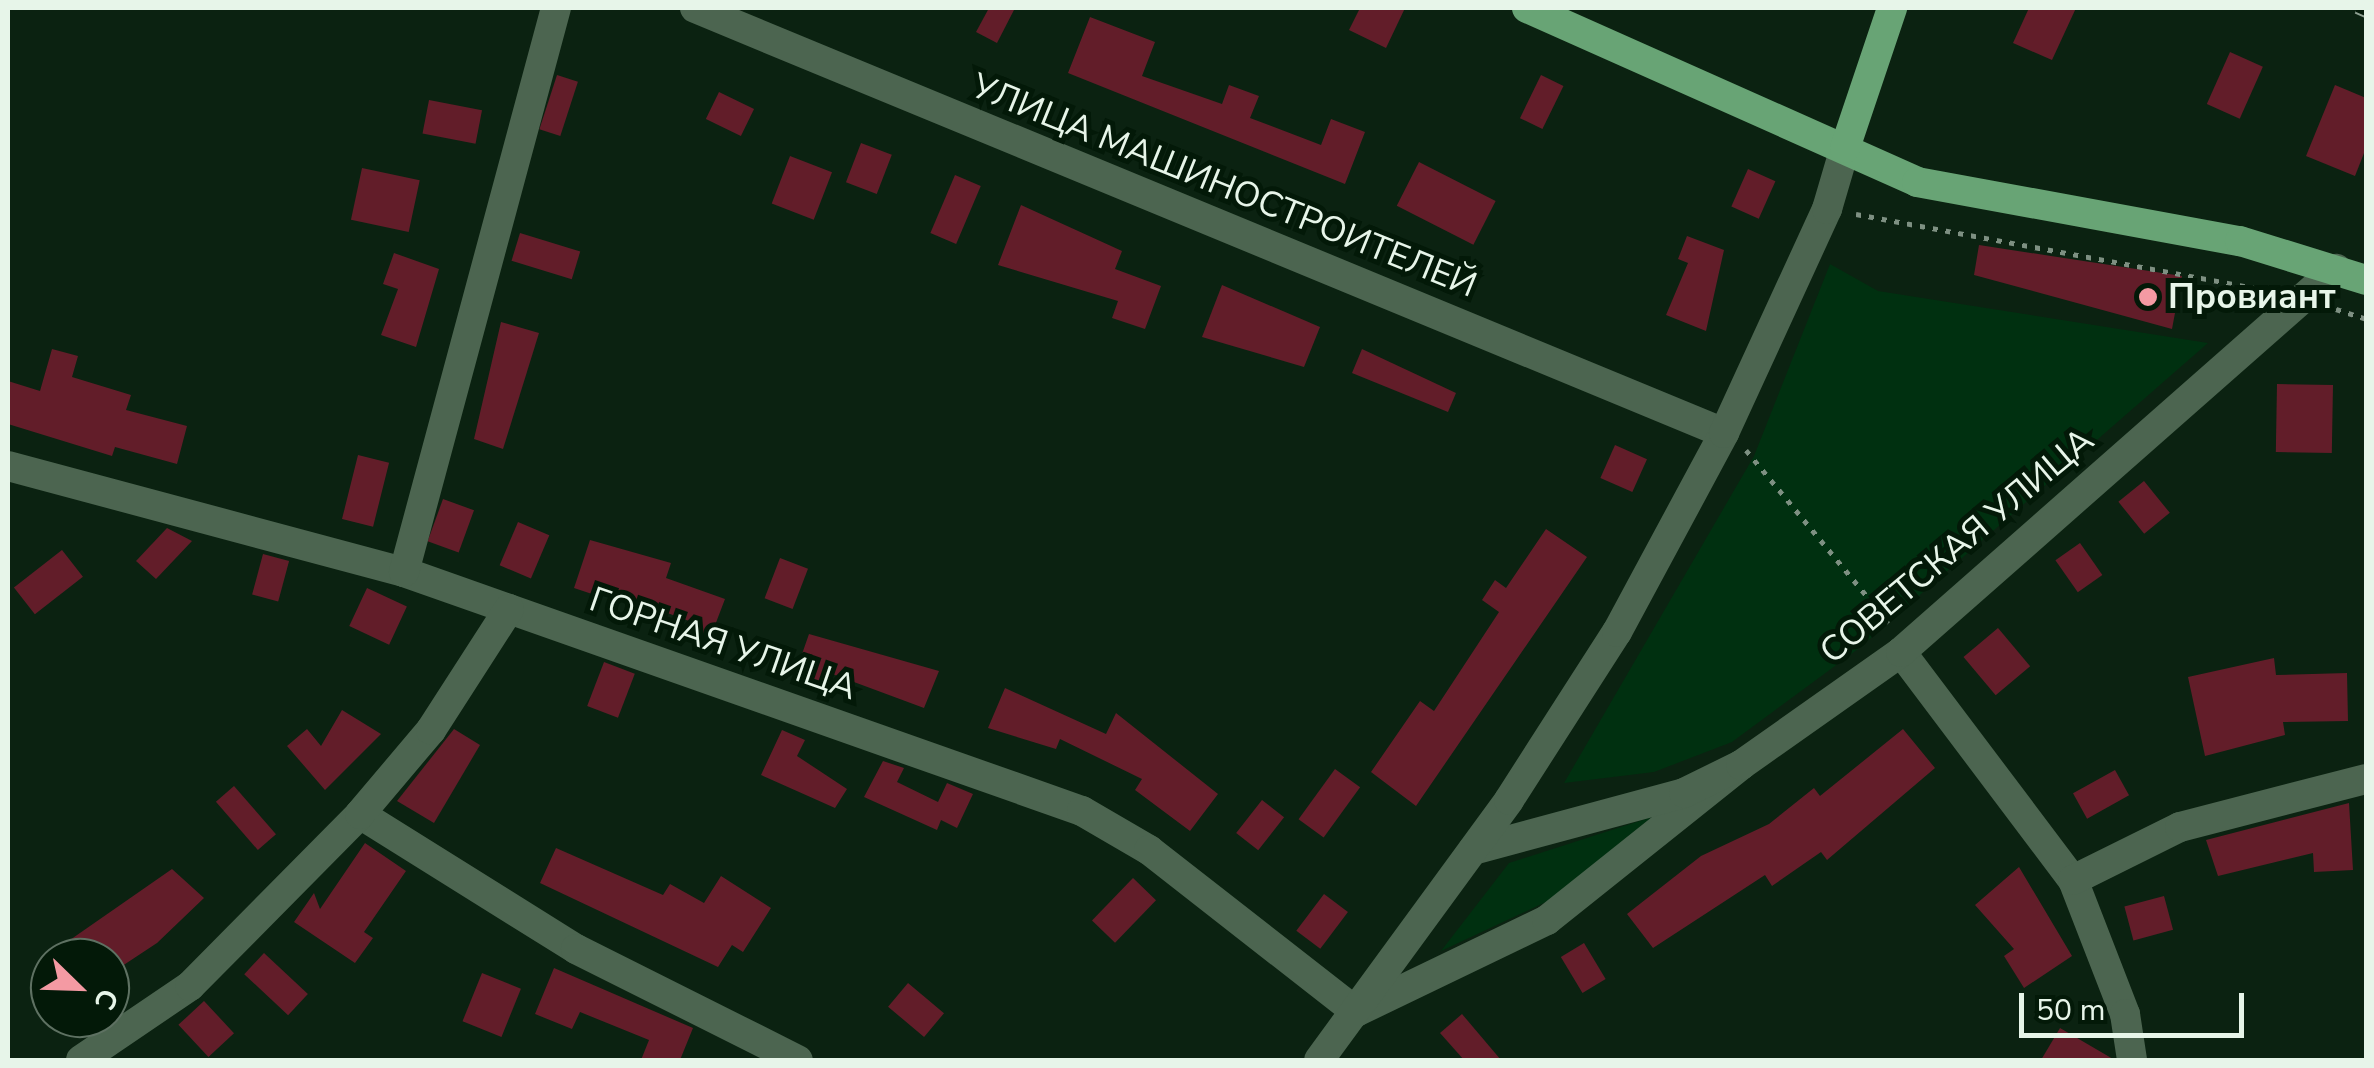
<!DOCTYPE html>
<html>
<head>
<meta charset="utf-8">
<style>
	body { margin:0 }
	#map { position:relative; width:2374px; height:1068px; overflow:hidden; background:#0b2211; font-family:"Nunito Sans",sans-serif }
	div>[style] { position:absolute }
	.green>* { inset:0; background:#003010 }
	.building>* { inset:0; background:#621d29; transform-origin:0 0 }
	.path>* { height:5px; margin-top:-2.5px; transform-origin:0; background:repeating-linear-gradient(90deg,#7e9082 0 5px,transparent 0 13px) }
	.minor>* { height:30px; margin:-15px; padding:0 15px; transform-origin:15px; border-radius:15px; background:#4c6550 }
	.major>* { height:30px; margin:-15px; padding:0 15px; transform-origin:15px; border-radius:15px; background:#68a475 }
	.rail>* { height:11px; margin-top:-5.5px; transform-origin:0; background:repeating-linear-gradient(90deg,#031908 0 22px,#8fa092 0 44px); box-sizing:border-box; border-block:2px solid #8fa092 }
	.dots>* { width:28px; height:28px; translate:-50% -50%; box-sizing:border-box; border:5px solid #031908; border-radius:50% }
	span { translate:-50% -50%; white-space:nowrap; text-align:center; line-height:1.15; -webkit-text-stroke:10px #031908; paint-order:stroke }
	.street-label { font-size:35px; color:#e7f5e9 }
	.poi-label { font-size:35px; color:#e7f5e9; font-weight:700 }
	.left { translate:0 -50%; text-align:left }
	.frame { position:absolute; inset:0; border:10px solid #e7f5e9; pointer-events:none }
	.north { position:absolute; left:30px; top:938px; width:100px; height:100px; box-sizing:border-box; background:#031908; border:2px solid #5e7162; border-radius:50%; rotate:113deg; font-size:28px; font-weight:700; line-height:40px; text-align:center; color:#e7f5e9 }
	.north::after { content:''; display:block; margin:auto; width:35px; height:45px; background:#f49aa3; clip-path:polygon(50% 0,100% 100%,50% 72%,0 100%) }
	.scale { position:absolute; left:2019px; top:993px; width:225px; height:45px; box-sizing:border-box; border:5px solid #e7f5e9; border-top:0; padding-left:12px; font-size:30px; line-height:35px; white-space:nowrap; color:#e7f5e9; -webkit-text-stroke:8px #031908; paint-order:stroke }
</style>
</head>
<body>
<div id="map">
	<div class="green">
		<div style="clip-path:polygon(1830px 264px,1878px 291px,2208px 343px,1858px 649px,1732px 742px,1654px 772px,1564px 783px,1754px 456px)"></div>
		<div style="clip-path:polygon(1652px 817px,1550px 900px,1441px 951px,1509px 863px)"></div>
	</div>
	<div class="building">
		<div style="clip-path:polygon(989px 8px,1015px 8px,997px 43px,976px 32px)"></div>
		<div style="clip-path:polygon(1360px 8px,1405px 8px,1386px 48px,1349px 30px)"></div>
		<div style="clip-path:polygon(2029px 8px,2076px 8px,2052px 60px,2013px 43px)"></div>
		<div style="clip-path:polygon(1090px 17px,1155px 42px,1142px 76px,1222px 104px,1229px 85px,1259px 96px,1250px 118px,1321px 145px,1331px 119px,1365px 132px,1345px 184px,1068px 73px)"></div>
		<div style="left:2230px;top:52px;width:36px;height:57px;rotate:24deg"></div>
		<div style="left:557px;top:75px;width:22px;height:57px;rotate:18deg"></div>
		<div style="left:1541px;top:75px;width:25px;height:48px;rotate:26deg"></div>
		<div style="clip-path:polygon(2335px 85px,2366px 98px,2366px 148px,2355px 176px,2306px 156px)"></div>
		<div style="left:719px;top:92px;width:39px;height:30px;rotate:26deg"></div>
		<div style="left:429px;top:100px;width:54px;height:34px;rotate:11deg"></div>
		<div style="left:861px;top:143px;width:33px;height:42px;rotate:21deg"></div>
		<div style="left:790px;top:156px;width:45px;height:51px;rotate:21deg"></div>
		<div style="left:1419px;top:162px;width:86px;height:49px;rotate:27deg"></div>
		<div style="left:362px;top:168px;width:59px;height:53px;rotate:12deg"></div>
		<div style="left:1748px;top:169px;width:30px;height:41px;rotate:24deg"></div>
		<div style="left:955px;top:175px;width:28px;height:63px;rotate:23deg"></div>
		<div style="clip-path:polygon(1021px 205px,1122px 251px,1115px 269px,1161px 286px,1145px 329px,1112px 318px,1118px 301px,998px 265px)"></div>
		<div style="left:520px;top:233px;width:63px;height:29px;rotate:17deg"></div>
		<div style="clip-path:polygon(1687px 236px,1724px 250px,1706px 331px,1666px 315px,1688px 263px,1678px 259px)"></div>
		<div style="clip-path:polygon(1979px 245px,2182px 276px,2172px 329px,1974px 275px)"></div>
		<div style="clip-path:polygon(394px 253px,439px 269px,416px 347px,381px 335px,398px 289px,383px 284px)"></div>
		<div style="clip-path:polygon(1222px 285px,1320px 327px,1304px 367px,1202px 337px)"></div>
		<div style="clip-path:polygon(501px 322px,539px 333px,503px 449px,474px 439px)"></div>
		<div style="clip-path:polygon(52px 349px,78px 356px,72px 377px,131px 395px,126px 410px,187px 426px,177px 464px,115px 447px,112px 456px,8px 424px,8px 381px,40px 391px)"></div>
		<div style="clip-path:polygon(1362px 349px,1456px 393px,1448px 412px,1352px 373px)"></div>
		<div style="left:2277px;top:384px;width:56px;height:68px;rotate:1deg"></div>
		<div style="left:1615px;top:445px;width:35px;height:36px;rotate:24deg"></div>
		<div style="left:358px;top:455px;width:32px;height:66px;rotate:14deg"></div>
		<div style="left:2144px;top:481px;width:41px;height:33px;rotate:51deg"></div>
		<div style="left:443px;top:499px;width:33px;height:45px;rotate:20deg"></div>
		<div style="left:518px;top:522px;width:34px;height:47px;rotate:23deg"></div>
		<div style="clip-path:polygon(167px 528px,192px 541px,156px 579px,136px 561px)"></div>
		<div style="clip-path:polygon(1546px 529px,1587px 557px,1416px 806px,1371px 772px,1420px 701px,1434px 711px,1499px 612px,1482px 600px,1495px 580px,1506px 588px)"></div>
		<div style="clip-path:polygon(590px 540px,671px 563px,666px 578px,725px 599px,709px 641px,685px 632px,689px 621px,600px 588px,598px 596px,574px 588px)"></div>
		<div style="left:2080px;top:543px;width:39px;height:30px;rotate:55deg"></div>
		<div style="left:62px;top:550px;width:34px;height:61px;rotate:52deg"></div>
		<div style="left:263px;top:554px;width:27px;height:42px;rotate:15deg"></div>
		<div style="left:780px;top:558px;width:30px;height:43px;rotate:21deg"></div>
		<div style="left:367px;top:588px;width:44px;height:42px;rotate:25deg"></div>
		<div style="left:1998px;top:628px;width:50px;height:45px;rotate:50deg"></div>
		<div style="clip-path:polygon(809px 634px,939px 671px,924px 708px,827px 672px,822px 684px,795px 674px)"></div>
		<div style="clip-path:polygon(2274px 658px,2276px 675px,2347px 673px,2348px 721px,2283px 722px,2285px 735px,2205px 756px,2188px 677px)"></div>
		<div style="left:604px;top:662px;width:33px;height:47px;rotate:21deg"></div>
		<div style="clip-path:polygon(1005px 688px,1106px 734px,1116px 713px,1218px 794px,1190px 831px,1135px 790px,1142px 779px,1060px 739px,1056px 749px,988px 728px)"></div>
		<div style="clip-path:polygon(342px 710px,381px 734px,325px 790px,287px 746px,307px 729px,321px 746px)"></div>
		<div style="clip-path:polygon(454px 729px,480px 745px,434px 823px,397px 801px)"></div>
		<div style="clip-path:polygon(1903px 729px,1935px 768px,1827px 860px,1821px 852px,1772px 886px,1765px 875px,1653px 948px,1627px 914px,1701px 856px,1769px 824px,1814px 788px,1820px 796px)"></div>
		<div style="clip-path:polygon(782px 730px,805px 740px,797px 756px,847px 789px,835px 808px,761px 775px)"></div>
		<div style="clip-path:polygon(883px 761px,904px 768px,897px 782px,938px 802px,947px 783px,973px 794px,957px 828px,941px 820px,937px 830px,864px 797px)"></div>
		<div style="left:1335px;top:769px;width:31px;height:62px;rotate:36deg"></div>
		<div style="left:2115px;top:770px;width:29px;height:48px;rotate:61deg"></div>
		<div style="left:234px;top:786px;width:64px;height:24px;rotate:49deg"></div>
		<div style="left:1262px;top:800px;width:28px;height:42px;rotate:38deg"></div>
		<div style="clip-path:polygon(2349px 803px,2353px 870px,2314px 872px,2313px 853px,2218px 876px,2206px 840px)"></div>
		<div style="clip-path:polygon(365px 843px,406px 871px,364px 932px,373px 938px,355px 963px,294px 922px,314px 893px,320px 909px)"></div>
		<div style="clip-path:polygon(556px 848px,663px 895px,670px 884px,704px 903px,721px 876px,771px 908px,743px 952px,732px 945px,718px 967px,540px 883px)"></div>
		<div style="clip-path:polygon(2019px 867px,2072px 956px,2024px 988px,2004px 956px,2014px 949px,1975px 905px)"></div>
		<div style="clip-path:polygon(172px 869px,204px 898px,157px 943px,110px 974px,110px 958px,44px 958px)"></div>
		<div style="left:1133px;top:878px;width:32px;height:59px;rotate:44deg"></div>
		<div style="left:1324px;top:894px;width:30px;height:46px;rotate:37deg"></div>
		<div style="left:2164px;top:896px;width:35px;height:41px;rotate:75deg"></div>
		<div style="left:1584px;top:943px;width:42px;height:27px;rotate:59deg"></div>
		<div style="left:264px;top:953px;width:60px;height:29px;rotate:43deg"></div>
		<div style="clip-path:polygon(554px 968px,693px 1028px,680px 1060px,641px 1060px,649px 1040px,580px 1012px,572px 1029px,535px 1014px)"></div>
		<div style="left:482px;top:973px;width:42px;height:52px;rotate:22deg"></div>
		<div style="left:908px;top:983px;width:47px;height:31px;rotate:40deg"></div>
		<div style="left:204px;top:1001px;width:44px;height:35px;rotate:47deg"></div>
		<div style="clip-path:polygon(1462px 1014px,1501px 1060px,1464px 1060px,1440px 1033px)"></div>
		<div style="clip-path:polygon(2060px 1028px,2113px 1059px,2113px 1060px,2041px 1060px)"></div>
	</div>
	<div class="path">
		<div style="left:1856px;top:214px;width:419px;rotate:10.5deg"></div>
		<div style="left:2336px;top:309px;width:32px;rotate:18deg"></div>
		<div style="left:1746px;top:450px;width:224px;rotate:50.4deg"></div>
	</div>
	<div class="minor">
		<div style="left:695px;top:8px;width:1113px;rotate:22.44deg"></div>
		<div style="left:8px;top:466px;width:410px;rotate:15deg"></div>
		<div style="left:404px;top:572px;width:719px;rotate:19.42deg"></div>
		<div style="left:1082px;top:811px;width:78px;rotate:30.2deg"></div>
		<div style="left:1149px;top:850px;width:263px;rotate:38deg"></div>
		<div style="left:1356px;top:1012px;width:212px;rotate:-25.7deg"></div>
		<div style="left:1547px;top:920px;width:248px;rotate:-38.6deg"></div>
		<div style="left:404px;top:572px;width:584px;rotate:-74.92deg"></div>
		<div style="left:1901px;top:652px;width:286px;rotate:53deg"></div>
		<div style="left:2073px;top:880px;width:144px;rotate:68.8deg"></div>
		<div style="left:2125px;top:1014px;width:47px;rotate:81.3deg"></div>
		<div style="left:360px;top:814px;width:255px;rotate:32deg"></div>
		<div style="left:576px;top:949px;width:248px;rotate:26.6deg"></div>
		<div style="left:1473px;top:850px;width:219px;rotate:-15.1deg"></div>
		<div style="left:1684px;top:793px;width:64px;rotate:-26.2deg"></div>
		<div style="left:1741px;top:765px;width:196px;rotate:-35.2deg"></div>
		<div style="left:1901px;top:652px;width:580px;rotate:-41.36deg"></div>
		<div style="left:2073px;top:880px;width:119px;rotate:-26.4deg"></div>
		<div style="left:2180px;top:827px;width:192px;rotate:-14.5deg"></div>
		<div style="left:81px;top:1060px;width:132px;rotate:-34.2deg"></div>
		<div style="left:190px;top:986px;width:242px;rotate:-45.3deg"></div>
		<div style="left:360px;top:814px;width:110px;rotate:-49.8deg"></div>
		<div style="left:431px;top:730px;width:144px;rotate:-57.2deg"></div>
		<div style="left:1319px;top:1060px;width:322px;rotate:-53.8deg"></div>
		<div style="left:1509px;top:800px;width:200px;rotate:-57.3deg"></div>
		<div style="left:1617px;top:632px;width:226px;rotate:-61.7deg"></div>
		<div style="left:1724px;top:433px;width:247px;rotate:-65.3deg"></div>
		<div style="left:1827px;top:209px;width:64px;rotate:-73.6deg"></div>
	</div>
	<div class="major">
		<div style="left:1527px;top:8px;width:427px;rotate:24deg"></div>
		<div style="left:1917px;top:182px;width:328px;rotate:10.4deg"></div>
		<div style="left:2240px;top:241px;width:132px;rotate:17.2deg"></div>
		<div style="left:1845px;top:148px;width:148px;rotate:-71.4deg"></div>
	</div>
	<div class="rail">
		<div style="left:2357px;top:8px;width:10px;rotate:24deg"></div>
	</div>
	<div class="dots">
		<div style="left:2148px;top:297px;background:#f49aa3"></div>
	</div>
	<div class="street-label">
		<span style="left:1224px;top:186px;rotate:22deg">УЛИЦА МАШИНОСТРОИТЕЛЕЙ</span>
		<span style="left:1957px;top:546px;rotate:-40deg">СОВЕТСКАЯ УЛИЦА</span>
		<span style="left:723px;top:644px;rotate:19deg">ГОРНАЯ УЛИЦА</span>
	</div>
	<div class="poi-label">
		<span class="left" style="left:2168px;top:297px">Провиант</span>
	</div>
	<div class="frame"></div>
	<div class="north">С</div>
	<div class="scale">50 m</div>
</div>
</body>
</html>
